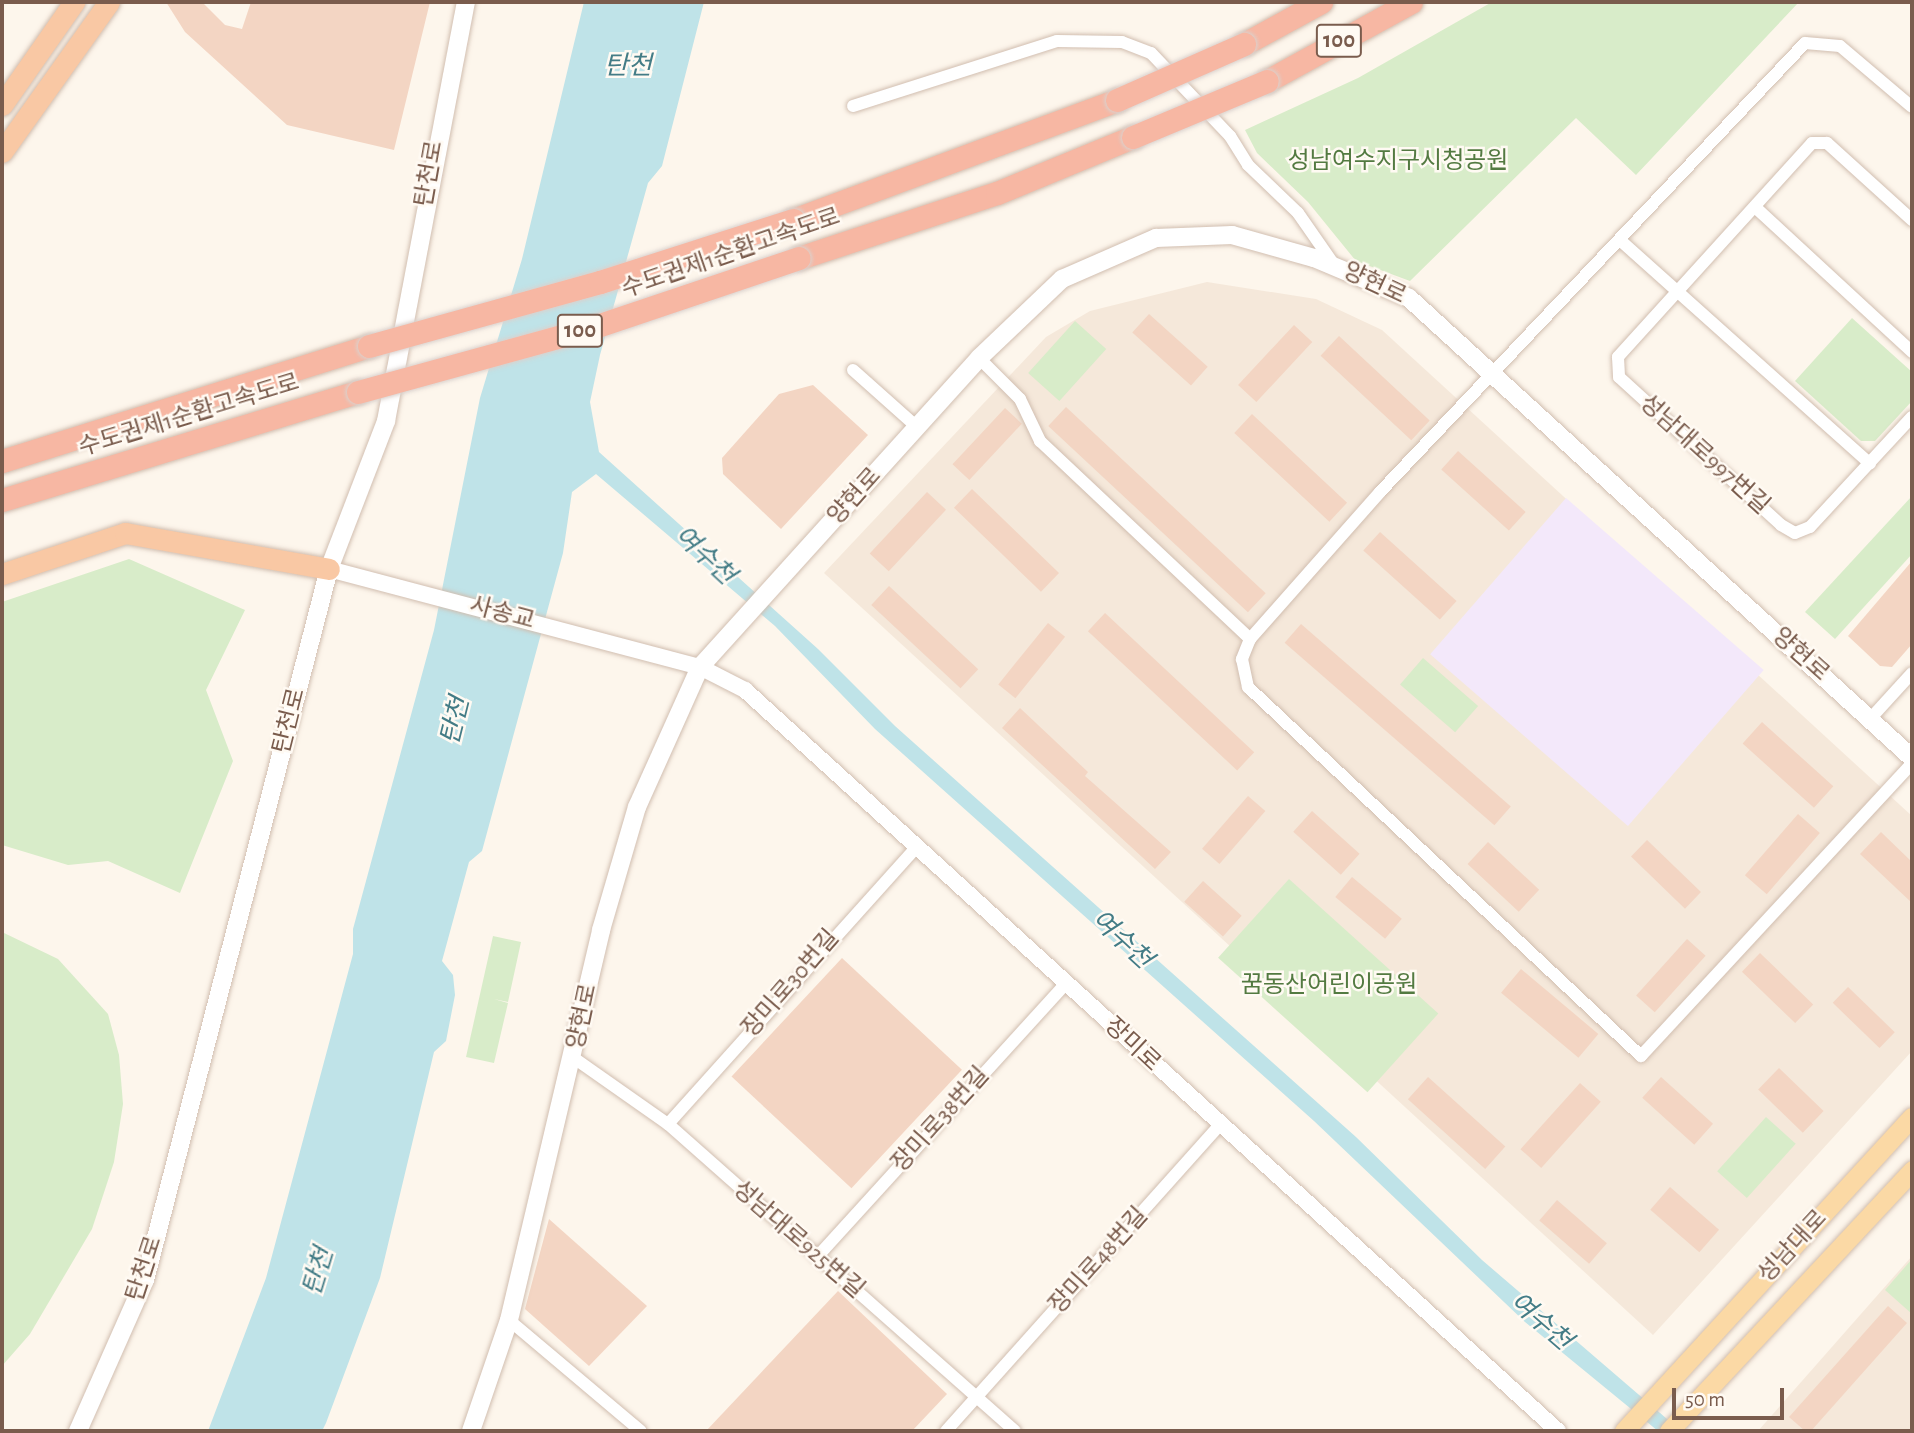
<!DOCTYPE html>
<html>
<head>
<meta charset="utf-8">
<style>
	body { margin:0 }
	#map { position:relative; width:1914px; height:1433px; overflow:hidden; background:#fdf6ec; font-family:"Alegreya Sans","Noto Sans KR",sans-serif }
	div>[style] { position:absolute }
	.residential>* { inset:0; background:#f5e8da }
	.education>* { inset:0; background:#f3e8fa; transform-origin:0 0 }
	.green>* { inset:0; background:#d8ecc9; transform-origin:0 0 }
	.water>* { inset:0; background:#bfe3e8 }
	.building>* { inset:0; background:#f3d5c3; transform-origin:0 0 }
	.roads { filter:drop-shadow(0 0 2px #d1beb0) drop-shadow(0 0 2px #d1beb0) }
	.minor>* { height:12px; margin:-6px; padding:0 6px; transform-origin:6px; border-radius:6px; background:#fff }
	.tertiary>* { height:16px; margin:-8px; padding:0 8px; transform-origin:8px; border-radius:8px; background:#fff }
	.secondary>* { height:18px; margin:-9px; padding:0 9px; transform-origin:9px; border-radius:9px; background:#fff }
	.primary>* { height:19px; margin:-9.5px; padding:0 9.5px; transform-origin:9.5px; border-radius:9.5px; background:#fbd9a5 }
	.trunk>* { height:21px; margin:-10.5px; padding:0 10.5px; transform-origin:10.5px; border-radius:10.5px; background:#f9c8a4 }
	.motorway>* { height:23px; margin:-11.5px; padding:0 11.5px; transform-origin:11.5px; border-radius:11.5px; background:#f7b7a3 }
	.bridges { filter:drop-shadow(0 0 2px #dad1cd) drop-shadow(0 0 2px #dad1cd) }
	.motorway-bridge>* { height:23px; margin:-11.5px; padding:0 11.5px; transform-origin:11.5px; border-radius:11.5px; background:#f7b7a3 }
	span { translate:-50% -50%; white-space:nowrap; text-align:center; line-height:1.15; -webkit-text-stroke:5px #fffaf3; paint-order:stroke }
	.shield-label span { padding:2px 5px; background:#fffaf3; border:2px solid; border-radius:5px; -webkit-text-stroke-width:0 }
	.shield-label { font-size:23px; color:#7a5c4d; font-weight:700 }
	.park-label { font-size:24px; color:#537a41 }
	.street-label { font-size:24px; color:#7a5c4d }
	.water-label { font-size:26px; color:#437c86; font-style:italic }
	.frame { position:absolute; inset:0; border:4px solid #7a5c4d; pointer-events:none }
	.scale { position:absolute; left:1672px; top:1388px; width:112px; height:32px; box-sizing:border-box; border:4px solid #7a5c4d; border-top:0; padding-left:9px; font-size:21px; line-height:24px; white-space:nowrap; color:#7a5c4d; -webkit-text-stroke:5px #fffaf3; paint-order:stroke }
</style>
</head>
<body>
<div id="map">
	<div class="residential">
		<div style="clip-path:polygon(1207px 282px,1316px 299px,1382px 330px,1912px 816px,1912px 1051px,1653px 1335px,824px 573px,1046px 337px,1090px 311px)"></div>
		<div style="clip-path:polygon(1912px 1256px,1912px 1431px,1758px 1431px)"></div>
	</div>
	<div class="education">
		<div style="left:1566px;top:498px;width:262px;height:207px;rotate:41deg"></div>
	</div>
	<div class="green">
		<div style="clip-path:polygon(1492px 2px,1799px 2px,1636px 175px,1576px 118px,1410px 281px,1356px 261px,1308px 202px,1257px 153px,1245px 130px,1358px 78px)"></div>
		<div style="clip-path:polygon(1852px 318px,1912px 372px,1912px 401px,1875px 441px,1861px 441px,1795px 381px)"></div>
		<div style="left:1075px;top:321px;width:42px;height:70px;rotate:42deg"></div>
		<div style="clip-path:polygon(1912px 496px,1912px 554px,1835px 639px,1805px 612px)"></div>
		<div style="clip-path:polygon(129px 559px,245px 610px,206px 690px,233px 761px,180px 893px,108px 861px,68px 865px,2px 845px,2px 602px)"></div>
		<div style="left:1423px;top:658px;width:73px;height:35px;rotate:41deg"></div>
		<div style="left:1289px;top:879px;width:201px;height:106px;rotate:42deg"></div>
		<div style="clip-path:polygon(2px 932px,58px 959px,108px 1014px,119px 1055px,123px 1104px,114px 1162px,92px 1229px,30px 1334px,2px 1366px)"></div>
		<div style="clip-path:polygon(493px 936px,521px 942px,508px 1002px,494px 999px,508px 1003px,494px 1063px,466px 1057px)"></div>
		<div style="left:1766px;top:1117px;width:40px;height:73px;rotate:42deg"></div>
		<div style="clip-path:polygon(1912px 1259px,1912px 1314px,1885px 1290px)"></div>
	</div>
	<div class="water">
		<div style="clip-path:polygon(584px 2px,704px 2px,662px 166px,648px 183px,600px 355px,590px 402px,599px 452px,818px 649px,895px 726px,1356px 1137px,1482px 1260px,1681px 1431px,1658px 1431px,1525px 1322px,1314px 1121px,875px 729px,775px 626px,596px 474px,572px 492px,563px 553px,482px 851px,469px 862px,442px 961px,453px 975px,455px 995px,446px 1041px,434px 1052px,380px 1278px,326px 1423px,322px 1431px,208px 1431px,266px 1278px,353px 954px,353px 929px,434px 630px,480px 398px,522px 259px)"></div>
	</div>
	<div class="building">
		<div style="clip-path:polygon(166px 2px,202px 2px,225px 25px,242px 29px,251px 2px,430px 2px,394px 150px,287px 125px,185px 32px)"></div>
		<div style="left:1149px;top:314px;width:79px;height:25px;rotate:42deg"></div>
		<div style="left:1294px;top:325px;width:25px;height:82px;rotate:43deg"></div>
		<div style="left:1339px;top:336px;width:124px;height:27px;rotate:43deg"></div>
		<div style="clip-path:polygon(813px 385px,868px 435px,781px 529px,723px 474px,722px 458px,779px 394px)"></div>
		<div style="left:1066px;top:407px;width:273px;height:26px;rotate:43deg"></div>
		<div style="left:1005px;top:408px;width:23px;height:77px;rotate:43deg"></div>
		<div style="left:1252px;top:414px;width:130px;height:26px;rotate:43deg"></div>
		<div style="left:1458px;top:451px;width:91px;height:25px;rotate:42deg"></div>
		<div style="left:972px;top:489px;width:121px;height:26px;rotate:44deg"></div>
		<div style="left:927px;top:492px;width:26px;height:84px;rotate:43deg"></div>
		<div style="left:1380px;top:532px;width:103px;height:25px;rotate:42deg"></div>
		<div style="clip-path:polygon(1912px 561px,1912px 644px,1892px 667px,1880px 666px,1848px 636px)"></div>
		<div style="left:889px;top:586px;width:122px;height:26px;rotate:43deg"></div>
		<div style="left:1105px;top:613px;width:204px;height:25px;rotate:43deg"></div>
		<div style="left:1048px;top:623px;width:22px;height:79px;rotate:39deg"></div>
		<div style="left:1301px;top:624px;width:278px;height:25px;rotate:41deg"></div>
		<div style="clip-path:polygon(1020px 708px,1088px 772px,1085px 776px,1171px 852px,1155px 869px,1002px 728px)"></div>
		<div style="left:1762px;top:722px;width:96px;height:29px;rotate:42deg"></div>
		<div style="left:1248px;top:796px;width:23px;height:70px;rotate:41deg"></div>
		<div style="left:1312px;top:811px;width:64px;height:28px;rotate:42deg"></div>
		<div style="left:1798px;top:814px;width:29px;height:81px;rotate:41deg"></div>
		<div style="clip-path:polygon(1881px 832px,1912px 862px,1912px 903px,1860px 854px)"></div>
		<div style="left:1647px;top:840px;width:75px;height:23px;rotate:44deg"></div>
		<div style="left:1488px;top:842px;width:70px;height:30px;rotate:43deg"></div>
		<div style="left:1352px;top:877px;width:65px;height:26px;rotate:40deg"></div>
		<div style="left:1203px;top:881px;width:52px;height:28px;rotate:42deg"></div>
		<div style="left:1687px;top:939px;width:25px;height:76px;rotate:42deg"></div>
		<div style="left:1760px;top:953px;width:74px;height:26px;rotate:44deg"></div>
		<div style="left:842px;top:958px;width:164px;height:162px;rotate:43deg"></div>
		<div style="left:1521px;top:969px;width:101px;height:31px;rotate:40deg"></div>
		<div style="left:1848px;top:987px;width:65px;height:22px;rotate:44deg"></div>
		<div style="left:1779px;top:1068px;width:62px;height:30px;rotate:44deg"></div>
		<div style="left:1428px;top:1077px;width:104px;height:30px;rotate:42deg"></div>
		<div style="left:1661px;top:1077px;width:70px;height:28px;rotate:42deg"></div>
		<div style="left:1580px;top:1083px;width:28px;height:89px;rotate:42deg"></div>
		<div style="left:1670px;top:1187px;width:65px;height:30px;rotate:41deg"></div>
		<div style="left:1557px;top:1200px;width:66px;height:27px;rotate:41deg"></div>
		<div style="clip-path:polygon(549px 1219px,647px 1306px,589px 1366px,525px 1309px)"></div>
		<div style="clip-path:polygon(838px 1291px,947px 1394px,912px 1431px,706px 1431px)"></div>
		<div style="clip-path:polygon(1888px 1306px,1907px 1323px,1811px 1431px,1805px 1431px,1789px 1417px)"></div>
	</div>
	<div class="roads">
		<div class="minor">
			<div style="left:853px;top:106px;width:214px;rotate:-17.7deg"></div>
			<div style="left:1057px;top:41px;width:65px;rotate:0.9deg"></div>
			<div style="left:1122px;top:42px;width:31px;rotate:21deg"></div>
			<div style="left:1151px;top:53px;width:115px;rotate:46.4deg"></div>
			<div style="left:1230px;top:136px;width:34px;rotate:58deg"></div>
			<div style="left:1248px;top:165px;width:69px;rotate:43.8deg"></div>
			<div style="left:1298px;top:213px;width:65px;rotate:55.1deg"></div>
			<div style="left:1755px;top:207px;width:214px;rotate:42.7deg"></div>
			<div style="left:1912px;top:220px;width:115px;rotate:-137.8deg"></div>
			<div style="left:1827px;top:143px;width:15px;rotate:180deg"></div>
			<div style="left:1812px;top:143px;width:289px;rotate:132.2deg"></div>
			<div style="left:1618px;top:357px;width:20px;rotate:87deg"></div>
			<div style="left:1619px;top:377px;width:219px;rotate:42.4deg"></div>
			<div style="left:1781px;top:525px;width:16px;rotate:30deg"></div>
			<div style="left:1795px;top:533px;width:16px;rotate:-22deg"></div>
			<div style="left:1810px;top:527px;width:150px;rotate:-47.2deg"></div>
			<div style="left:1621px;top:241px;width:334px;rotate:41.8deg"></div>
			<div style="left:979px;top:358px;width:58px;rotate:45deg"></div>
			<div style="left:1020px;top:399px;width:47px;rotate:64.5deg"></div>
			<div style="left:1040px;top:441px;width:289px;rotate:43.3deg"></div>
			<div style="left:1250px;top:639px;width:22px;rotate:112deg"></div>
			<div style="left:1242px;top:659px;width:29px;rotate:78deg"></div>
			<div style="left:1248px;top:687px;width:539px;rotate:43.2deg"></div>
			<div style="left:1641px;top:1056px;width:399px;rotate:-47.2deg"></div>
			<div style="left:853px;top:370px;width:86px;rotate:41.7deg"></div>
			<div style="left:1250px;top:639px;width:196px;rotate:-48.5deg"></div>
			<div style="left:1380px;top:492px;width:618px;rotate:-46.57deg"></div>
			<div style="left:1805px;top:43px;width:35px;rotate:5deg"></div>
			<div style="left:1840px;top:46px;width:94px;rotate:40.3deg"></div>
			<div style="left:1870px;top:719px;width:62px;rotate:-47.6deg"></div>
			<div style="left:574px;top:1058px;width:115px;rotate:35.1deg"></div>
			<div style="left:668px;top:1124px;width:463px;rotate:41.5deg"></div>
			<div style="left:668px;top:1124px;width:373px;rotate:-48.1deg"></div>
			<div style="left:817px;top:1257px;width:369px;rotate:-47.7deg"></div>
			<div style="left:509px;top:1320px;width:172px;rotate:40.1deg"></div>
			<div style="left:946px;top:1431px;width:409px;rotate:-48.2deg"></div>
		</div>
		<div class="tertiary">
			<div style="left:329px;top:569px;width:384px;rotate:14.8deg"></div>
			<div style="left:700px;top:667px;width:51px;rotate:27.1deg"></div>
			<div style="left:745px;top:690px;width:1100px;rotate:42.35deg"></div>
		</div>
		<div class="secondary">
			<div style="left:78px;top:1431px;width:165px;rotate:-66.1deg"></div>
			<div style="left:145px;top:1280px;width:734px;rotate:-75.49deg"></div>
			<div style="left:329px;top:569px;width:159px;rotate:-68.9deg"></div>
			<div style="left:386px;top:421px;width:427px;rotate:-79.2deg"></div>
			<div style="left:471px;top:1431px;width:117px;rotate:-71.1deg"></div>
			<div style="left:509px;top:1320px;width:401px;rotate:-76.7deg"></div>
			<div style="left:601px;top:930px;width:128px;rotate:-73.7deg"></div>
			<div style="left:637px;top:807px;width:154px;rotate:-65.8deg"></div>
			<div style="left:700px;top:667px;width:416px;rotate:-47.9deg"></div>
			<div style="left:979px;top:358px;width:115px;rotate:-43.6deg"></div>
			<div style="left:1062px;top:279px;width:103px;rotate:-23.6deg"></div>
			<div style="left:1156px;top:238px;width:76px;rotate:-2.3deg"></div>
			<div style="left:1232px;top:235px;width:85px;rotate:15.7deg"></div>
			<div style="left:1314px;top:258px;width:103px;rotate:22.8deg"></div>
			<div style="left:1409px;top:298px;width:682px;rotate:42.44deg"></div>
		</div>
		<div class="primary">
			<div style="left:1624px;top:1431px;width:426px;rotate:-47.5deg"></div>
			<div style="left:1669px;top:1431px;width:357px;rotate:-47deg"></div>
		</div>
		<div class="trunk">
			<div style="left:2px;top:105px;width:126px;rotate:-55deg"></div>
			<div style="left:2px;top:152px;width:184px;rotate:-54.5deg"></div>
			<div style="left:2px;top:574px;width:130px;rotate:-18.4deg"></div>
			<div style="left:125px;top:533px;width:207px;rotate:10deg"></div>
		</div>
		<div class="motorway">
			<div style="left:1244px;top:44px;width:88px;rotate:-28.6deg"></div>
			<div style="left:1267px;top:81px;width:164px;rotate:-28.7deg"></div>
			<div style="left:793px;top:220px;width:346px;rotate:-20.3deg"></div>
			<div style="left:799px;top:258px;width:208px;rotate:-18.2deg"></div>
			<div style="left:997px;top:193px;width:147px;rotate:-22.4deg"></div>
			<div style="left:2px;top:461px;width:385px;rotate:-17.4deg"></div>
			<div style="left:2px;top:500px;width:372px;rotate:-16.9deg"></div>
		</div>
	</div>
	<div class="bridges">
		<div class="motorway-bridge">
			<div style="left:1117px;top:100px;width:139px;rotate:-23.8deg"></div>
			<div style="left:1133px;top:137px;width:145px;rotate:-22.7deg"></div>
			<div style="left:369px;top:346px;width:240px;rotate:-15.5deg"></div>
			<div style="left:600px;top:282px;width:203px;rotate:-17.8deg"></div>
			<div style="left:358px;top:392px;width:242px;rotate:-15.4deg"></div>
			<div style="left:591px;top:328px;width:219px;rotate:-18.6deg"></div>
		</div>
	</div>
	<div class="shield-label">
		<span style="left:1339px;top:41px">100</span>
		<span style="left:580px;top:331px">100</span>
	</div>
	<div class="park-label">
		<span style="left:1398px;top:162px">성남여수지구시청공원</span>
		<span style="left:1329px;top:986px">꿈동산어린이공원</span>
	</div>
	<div class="street-label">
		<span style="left:430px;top:174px;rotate:-80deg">탄천로</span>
		<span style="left:731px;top:254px;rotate:-19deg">수도권제1순환고속도로</span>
		<span style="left:1374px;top:284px;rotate:25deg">양현로</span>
		<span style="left:189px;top:416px;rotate:-17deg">수도권제1순환고속도로</span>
		<span style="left:1704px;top:455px;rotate:42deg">성남대로997번길</span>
		<span style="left:855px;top:497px;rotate:-48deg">양현로</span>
		<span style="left:502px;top:614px;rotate:15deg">사송교</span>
		<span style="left:1800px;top:655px;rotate:42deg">양현로</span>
		<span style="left:290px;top:721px;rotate:-76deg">탄천로</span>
		<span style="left:791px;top:984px;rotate:-49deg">장미로30번길</span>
		<span style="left:583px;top:1017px;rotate:-78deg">양현로</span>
		<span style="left:1132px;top:1045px;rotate:43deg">장미로</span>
		<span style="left:941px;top:1120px;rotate:-48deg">장미로38번길</span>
		<span style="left:798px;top:1240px;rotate:41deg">성남대로925번길</span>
		<span style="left:1793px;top:1247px;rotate:-47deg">성남대로</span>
		<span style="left:1099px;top:1261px;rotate:-48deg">장미로48번길</span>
		<span style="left:145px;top:1269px;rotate:-72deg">탄천로</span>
	</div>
	<div class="water-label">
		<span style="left:628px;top:67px">탄천</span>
		<span style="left:704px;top:556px;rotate:43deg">여수천</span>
		<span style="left:456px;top:721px;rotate:-76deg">탄천</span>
		<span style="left:1121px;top:940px;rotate:43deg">여수천</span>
		<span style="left:319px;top:1272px;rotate:-73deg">탄천</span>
		<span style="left:1540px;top:1322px;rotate:41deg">여수천</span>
	</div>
	<div class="frame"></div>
	<div class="scale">50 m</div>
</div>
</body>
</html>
